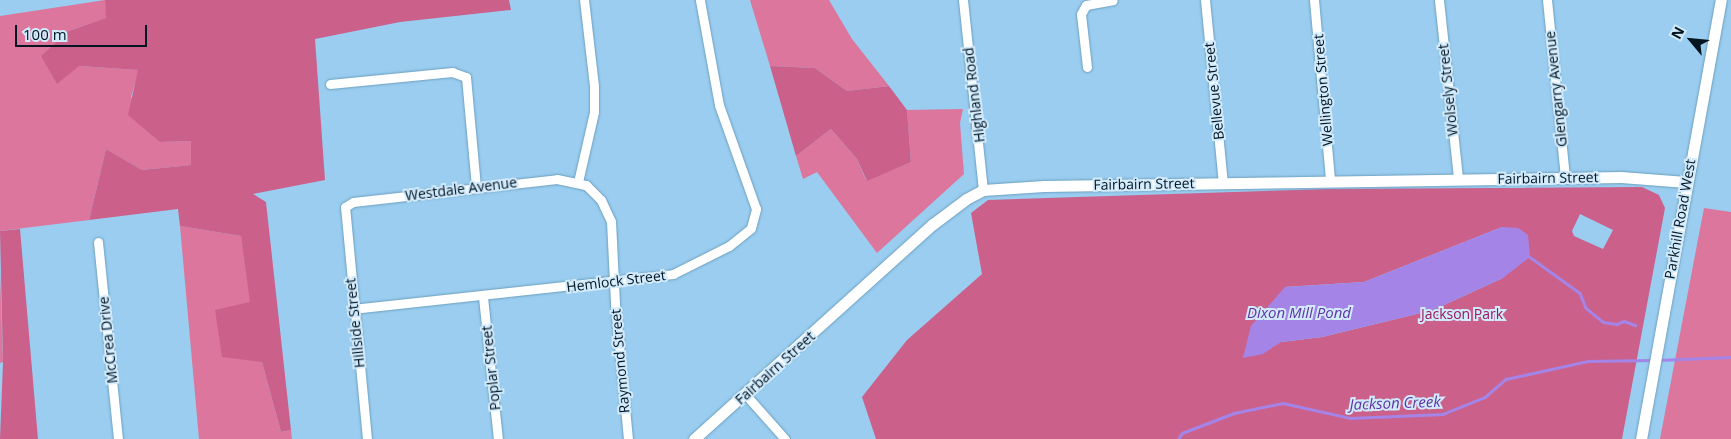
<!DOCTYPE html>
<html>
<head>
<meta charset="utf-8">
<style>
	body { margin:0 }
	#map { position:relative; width:1731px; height:439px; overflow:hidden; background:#9acdef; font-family:"Open Sans",sans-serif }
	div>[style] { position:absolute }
	.green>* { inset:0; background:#dc769d }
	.forest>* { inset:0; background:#cb618b }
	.water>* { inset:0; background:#a485e7 }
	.stream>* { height:2.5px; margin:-1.25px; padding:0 1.25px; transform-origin:1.25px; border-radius:1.25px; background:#a485e7 }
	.roads { filter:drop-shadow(0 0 1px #6c9fbf) drop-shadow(0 0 1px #6c9fbf) }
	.minor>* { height:9px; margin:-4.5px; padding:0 4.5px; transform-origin:4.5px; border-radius:4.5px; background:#fff }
	.secondary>* { height:11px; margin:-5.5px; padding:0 5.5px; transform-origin:5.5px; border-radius:5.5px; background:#fff }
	span { translate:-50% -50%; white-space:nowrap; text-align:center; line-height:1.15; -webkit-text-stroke:4px #d1eafc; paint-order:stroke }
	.street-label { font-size:14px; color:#021521 }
	.park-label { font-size:14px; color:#9b1759 }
	.water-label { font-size:15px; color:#6033a4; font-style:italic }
	.north { position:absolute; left:1666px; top:15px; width:50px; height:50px; -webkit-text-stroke:4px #d1eafc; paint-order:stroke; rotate:298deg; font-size:14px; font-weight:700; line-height:20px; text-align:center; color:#021521 }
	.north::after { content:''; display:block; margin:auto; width:18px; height:22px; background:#021521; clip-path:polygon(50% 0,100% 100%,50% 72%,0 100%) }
	.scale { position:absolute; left:15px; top:25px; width:132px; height:22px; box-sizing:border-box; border:2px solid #021521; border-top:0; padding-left:6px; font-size:15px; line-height:18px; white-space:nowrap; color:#021521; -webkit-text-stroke:4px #d1eafc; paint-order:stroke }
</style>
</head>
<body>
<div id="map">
	<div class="green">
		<div style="clip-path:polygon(105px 0,107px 18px,69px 31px,79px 66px,139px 70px,131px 97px,160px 142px,192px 141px,191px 165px,142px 170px,106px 149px,89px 220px,0 231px,0 16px)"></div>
		<div style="clip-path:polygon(750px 0,829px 0,852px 39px,889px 86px,847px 91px,815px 68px,770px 66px)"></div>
		<div style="clip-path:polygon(963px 109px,960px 123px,964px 174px,877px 253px,817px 172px,803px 179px,796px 156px,831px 129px,857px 159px,866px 180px,911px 162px,907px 110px)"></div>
		<div style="clip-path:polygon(1704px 208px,1731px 212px,1731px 439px,1660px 439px)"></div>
		<div style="clip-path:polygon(180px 226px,241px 236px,262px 362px,281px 432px,291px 430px,292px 439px,199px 439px)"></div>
		<div style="clip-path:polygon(0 272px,3px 362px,0 363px)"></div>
	</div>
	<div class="forest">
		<div style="clip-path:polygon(105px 0,509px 0,511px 10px,400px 22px,315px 39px,325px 180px,253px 194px,266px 202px,291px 430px,281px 432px,262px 362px,222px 357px,215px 310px,250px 302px,241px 236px,180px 226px,178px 209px,89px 220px,106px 149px,142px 170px,191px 165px,191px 141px,160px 142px,128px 115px,138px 70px,79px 66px,57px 84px,41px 56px,69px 31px,106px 18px)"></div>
		<div style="clip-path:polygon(770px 66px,815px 68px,847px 91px,889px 86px,907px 110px,911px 162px,867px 181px,857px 159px,831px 129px,796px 156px)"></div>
		<div style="clip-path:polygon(evenodd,1642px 187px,1659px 195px,1665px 208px,1622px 439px,876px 439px,862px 397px,907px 340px,982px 274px,971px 213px,988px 200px,1327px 189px,1642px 187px,1580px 214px,1613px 230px,1603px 249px,1574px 236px,1572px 231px,1580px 214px,1642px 187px,1502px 227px,1503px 278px,1433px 310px,1322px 337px,1281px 342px,1285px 287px,1364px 282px,1502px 227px)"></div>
		<div style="clip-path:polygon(20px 229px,38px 439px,0 439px,3px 362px,0 231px)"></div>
	</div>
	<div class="water">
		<div style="clip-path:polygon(1502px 227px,1518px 228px,1528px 235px,1530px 257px,1503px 278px,1433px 310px,1322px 337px,1281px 342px,1263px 354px,1243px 358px,1251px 326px,1285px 287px,1364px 282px)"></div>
	</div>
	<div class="stream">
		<div style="left:1530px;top:257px;width:62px;rotate:35.8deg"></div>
		<div style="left:1580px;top:293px;width:16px;rotate:68deg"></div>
		<div style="left:1586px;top:308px;width:22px;rotate:39deg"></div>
		<div style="left:1603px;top:322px;width:14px;rotate:8deg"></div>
		<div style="left:1617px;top:324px;width:8px;rotate:-23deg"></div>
		<div style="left:1624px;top:321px;width:12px;rotate:20deg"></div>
		<div style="left:1658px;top:360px;width:73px;rotate:-2.4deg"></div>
		<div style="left:1178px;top:439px;width:7px;rotate:-56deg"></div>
		<div style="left:1182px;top:433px;width:56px;rotate:-21deg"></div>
		<div style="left:1234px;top:413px;width:50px;rotate:-11.5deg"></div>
		<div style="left:1283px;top:403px;width:69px;rotate:12.6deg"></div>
		<div style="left:1350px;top:418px;width:93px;rotate:-2.5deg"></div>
		<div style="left:1443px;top:414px;width:45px;rotate:-22deg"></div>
		<div style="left:1485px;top:397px;width:28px;rotate:-41deg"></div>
		<div style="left:1506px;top:379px;width:84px;rotate:-12.4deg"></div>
		<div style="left:1588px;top:361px;width:65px;rotate:-0.9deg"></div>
	</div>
	<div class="roads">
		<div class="minor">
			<div style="left:963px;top:0;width:191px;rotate:84deg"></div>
			<div style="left:1205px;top:0;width:184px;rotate:84.4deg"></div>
			<div style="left:1314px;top:0;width:181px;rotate:84.9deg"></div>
			<div style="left:1439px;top:0;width:180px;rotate:83.9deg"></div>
			<div style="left:1547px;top:0;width:179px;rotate:84.2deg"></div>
			<div style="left:1087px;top:67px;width:53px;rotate:-96.5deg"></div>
			<div style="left:1081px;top:14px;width:10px;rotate:-61deg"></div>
			<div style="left:1086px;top:5px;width:27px;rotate:-10deg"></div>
			<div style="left:330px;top:84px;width:123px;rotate:-5.6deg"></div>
			<div style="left:452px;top:72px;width:15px;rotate:20deg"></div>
			<div style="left:466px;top:77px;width:109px;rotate:84.8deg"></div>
			<div style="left:578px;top:182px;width:72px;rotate:-77.1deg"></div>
			<div style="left:594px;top:112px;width:26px;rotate:-90deg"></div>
			<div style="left:594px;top:86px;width:87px;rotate:-96.6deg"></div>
			<div style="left:98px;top:242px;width:198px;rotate:84.2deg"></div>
			<div style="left:483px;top:297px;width:143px;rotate:84deg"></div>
			<div style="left:352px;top:309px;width:323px;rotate:-6.2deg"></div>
			<div style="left:673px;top:274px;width:63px;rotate:-26.6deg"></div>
			<div style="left:729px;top:246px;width:28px;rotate:-39deg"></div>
			<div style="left:751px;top:228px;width:20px;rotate:-75deg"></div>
			<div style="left:756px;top:209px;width:110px;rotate:-109.6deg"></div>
			<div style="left:719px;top:105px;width:107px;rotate:-100.3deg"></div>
			<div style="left:745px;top:394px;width:60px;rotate:48.4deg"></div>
			<div style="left:367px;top:439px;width:233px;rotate:-95.4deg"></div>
			<div style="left:345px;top:207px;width:9px;rotate:-32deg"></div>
			<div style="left:353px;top:202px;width:205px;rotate:-6.4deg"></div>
			<div style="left:557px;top:179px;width:30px;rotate:12deg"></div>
			<div style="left:586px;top:185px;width:21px;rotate:45deg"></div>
			<div style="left:601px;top:200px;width:23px;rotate:65deg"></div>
			<div style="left:611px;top:221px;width:83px;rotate:87.2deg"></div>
			<div style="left:615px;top:304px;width:136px;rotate:84.5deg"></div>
		</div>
		<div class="secondary">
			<div style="left:694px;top:439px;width:321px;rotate:-42deg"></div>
			<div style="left:933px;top:224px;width:41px;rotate:-37.1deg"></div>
			<div style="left:966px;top:199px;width:19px;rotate:-28deg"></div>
			<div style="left:983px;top:190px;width:61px;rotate:-3.8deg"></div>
			<div style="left:1044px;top:186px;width:577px;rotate:-0.89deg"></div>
			<div style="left:1621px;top:177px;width:65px;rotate:4.4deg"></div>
			<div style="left:1641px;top:439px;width:446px;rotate:-79.7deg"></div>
		</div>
	</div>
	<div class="street-label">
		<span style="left:1556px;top:89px;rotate:-96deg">Glengarry Avenue</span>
		<span style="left:1323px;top:90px;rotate:-95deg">Wellington Street</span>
		<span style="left:1448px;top:90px;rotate:-96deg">Wolsely Street</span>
		<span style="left:1214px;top:91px;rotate:-96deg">Bellevue Street</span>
		<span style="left:974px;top:95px;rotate:-97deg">Highland Road</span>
		<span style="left:1548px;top:178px;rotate:-1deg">Fairbairn Street</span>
		<span style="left:1144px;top:184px;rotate:-1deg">Fairbairn Street</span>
		<span style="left:461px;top:189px;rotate:-7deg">Westdale Avenue</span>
		<span style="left:1680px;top:219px;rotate:-80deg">Parkhill Road West</span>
		<span style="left:616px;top:281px;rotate:-7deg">Hemlock Street</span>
		<span style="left:355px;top:323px;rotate:-96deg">Hillside Street</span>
		<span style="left:108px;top:340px;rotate:-96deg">McCrea Drive</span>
		<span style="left:620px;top:361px;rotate:-95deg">Raymond Street</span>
		<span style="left:491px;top:368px;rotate:-96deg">Poplar Street</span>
		<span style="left:775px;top:368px;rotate:-42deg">Fairbairn Street</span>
	</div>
	<div class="park-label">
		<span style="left:1462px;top:314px">Jackson Park</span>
	</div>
	<div class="water-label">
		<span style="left:1299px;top:313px">Dixon Mill Pond</span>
		<span style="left:1395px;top:403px;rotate:-2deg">Jackson Creek</span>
	</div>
	<div class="north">N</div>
	<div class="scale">100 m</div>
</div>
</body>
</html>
